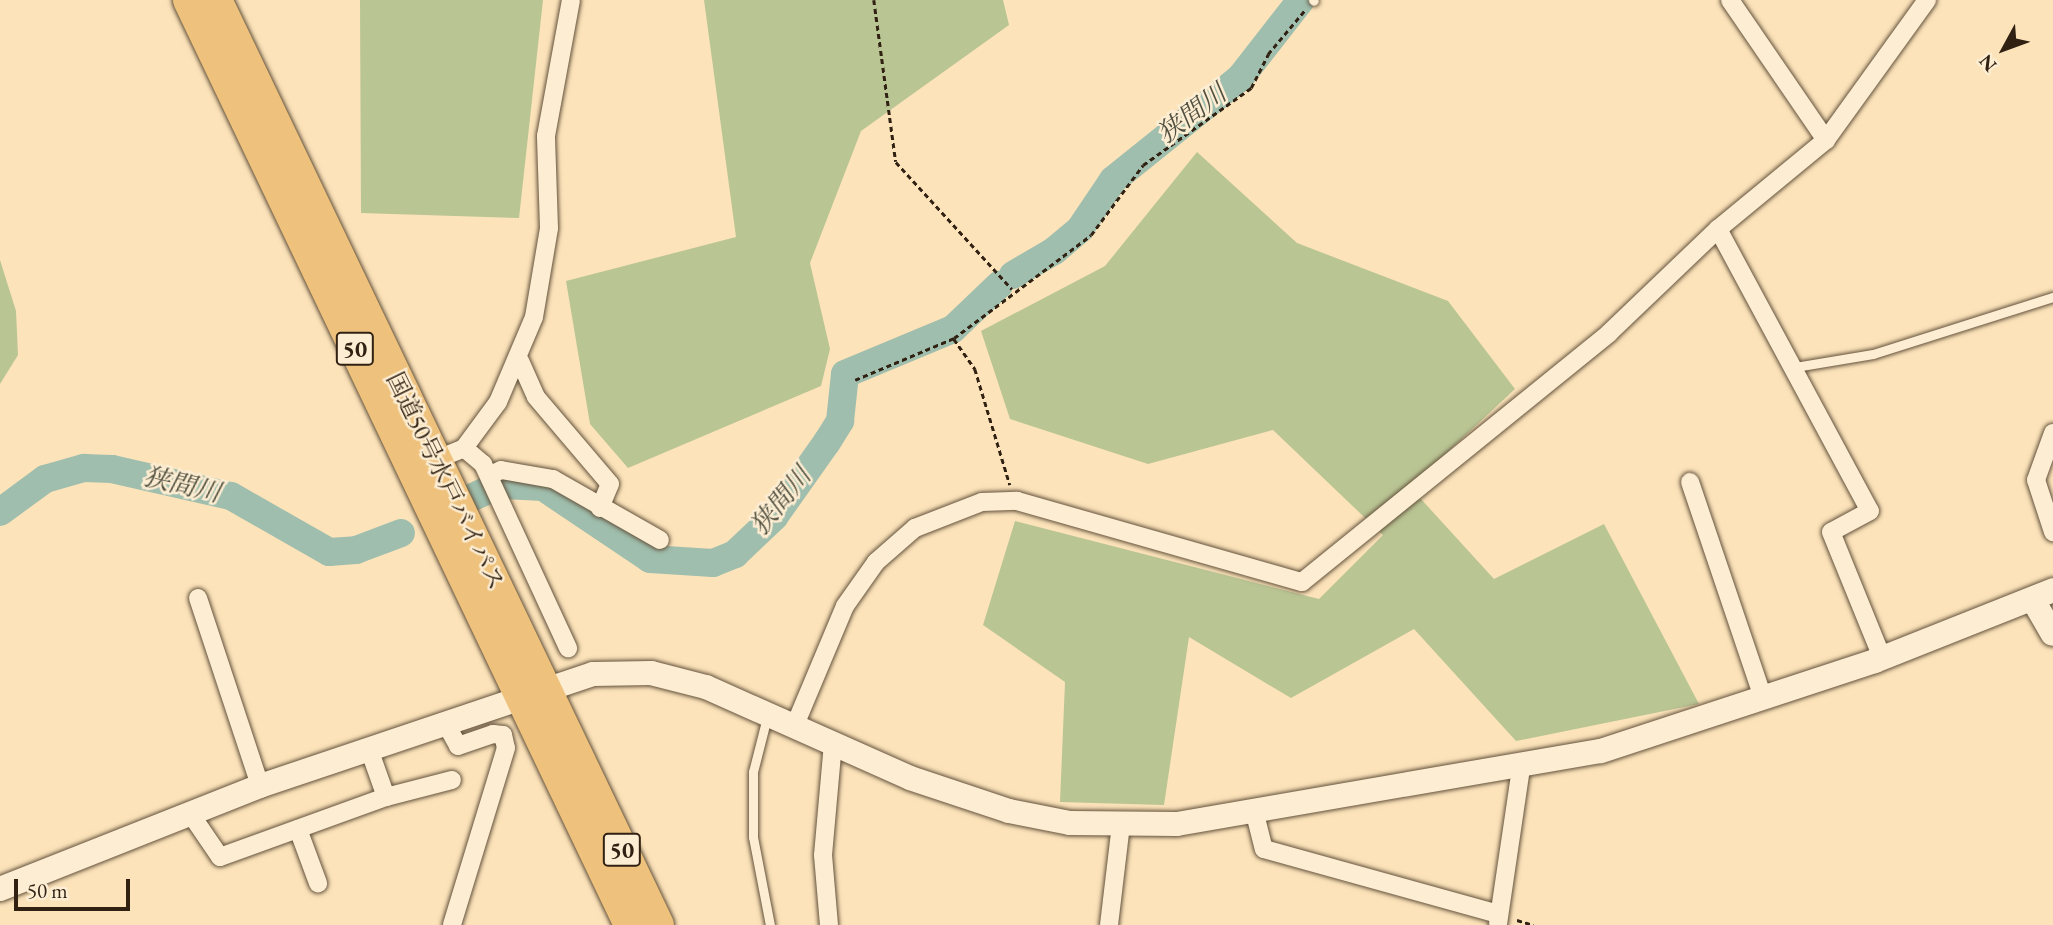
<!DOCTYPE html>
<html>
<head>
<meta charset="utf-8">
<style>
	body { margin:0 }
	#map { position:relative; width:2053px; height:925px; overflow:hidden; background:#fce3ba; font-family:"EB Garamond","Noto Serif JP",serif }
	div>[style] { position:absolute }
	.green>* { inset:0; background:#bac594 }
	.river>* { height:28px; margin:-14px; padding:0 14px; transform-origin:14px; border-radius:14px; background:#9fbead }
	.path>* { height:2.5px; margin-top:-1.25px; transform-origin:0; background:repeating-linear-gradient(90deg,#302112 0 5px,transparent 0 8.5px) }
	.roads { filter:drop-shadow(0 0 2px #63523c) drop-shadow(0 0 2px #63523c) }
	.lane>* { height:9px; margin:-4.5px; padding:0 4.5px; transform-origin:4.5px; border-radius:4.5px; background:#fdedd2 }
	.street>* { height:18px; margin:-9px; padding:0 9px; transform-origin:9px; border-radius:9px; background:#fdedd2 }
	.secondary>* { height:24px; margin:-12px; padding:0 12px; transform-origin:12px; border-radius:12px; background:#fdedd2 }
	.highway>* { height:32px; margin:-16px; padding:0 16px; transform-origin:16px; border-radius:16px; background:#eec27d }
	span { translate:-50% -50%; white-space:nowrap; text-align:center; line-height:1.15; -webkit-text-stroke:5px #fdedd2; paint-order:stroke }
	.shield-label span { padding:2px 5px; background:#fdedd2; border:2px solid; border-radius:5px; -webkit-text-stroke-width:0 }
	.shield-label { font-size:23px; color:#302112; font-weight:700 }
	.street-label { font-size:24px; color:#302112 }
	.water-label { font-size:26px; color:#515040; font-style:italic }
	.north { position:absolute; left:1969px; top:14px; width:70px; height:70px; -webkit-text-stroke:5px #fdedd2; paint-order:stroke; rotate:229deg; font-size:19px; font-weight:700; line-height:28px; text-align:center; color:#302112 }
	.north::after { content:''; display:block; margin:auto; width:24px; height:32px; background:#302112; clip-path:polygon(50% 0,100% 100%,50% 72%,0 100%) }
	.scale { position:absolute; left:14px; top:879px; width:116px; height:32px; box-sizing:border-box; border:4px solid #302112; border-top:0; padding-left:9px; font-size:21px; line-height:24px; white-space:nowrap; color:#302112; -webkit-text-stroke:5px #fdedd2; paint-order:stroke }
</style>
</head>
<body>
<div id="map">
	<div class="green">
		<div style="clip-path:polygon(360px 0,543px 0,519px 218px,361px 213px)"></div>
		<div style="clip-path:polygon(704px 0,1003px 0,1009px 25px,861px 131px,810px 263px,830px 349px,821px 386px,628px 468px,590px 424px,566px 281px,736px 237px)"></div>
		<div style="clip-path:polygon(1197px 152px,1297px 243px,1448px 301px,1515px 389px,1410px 487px,1494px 579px,1604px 524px,1699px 704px,1516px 741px,1414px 629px,1291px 698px,1189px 637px,1164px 805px,1060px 802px,1065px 682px,983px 625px,1015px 521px,1319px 599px,1383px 535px,1273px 430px,1148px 464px,1010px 419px,981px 331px,1105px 266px)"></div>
		<div style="clip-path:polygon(0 260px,16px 311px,18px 355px,0 384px)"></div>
	</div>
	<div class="river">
		<div style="left:1013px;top:275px;width:48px;rotate:-30.3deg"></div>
		<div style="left:1054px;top:251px;width:34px;rotate:-40deg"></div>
		<div style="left:1080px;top:229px;width:59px;rotate:-56deg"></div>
		<div style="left:1113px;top:180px;width:163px;rotate:-38.8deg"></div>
		<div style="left:1240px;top:78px;width:99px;rotate:-52deg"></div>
		<div style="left:503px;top:485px;width:40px;rotate:2.9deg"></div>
		<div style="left:543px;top:487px;width:129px;rotate:33.9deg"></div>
		<div style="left:650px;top:559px;width:63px;rotate:3.6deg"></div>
		<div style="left:713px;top:563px;width:24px;rotate:-22deg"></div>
		<div style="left:735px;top:554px;width:54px;rotate:-43.5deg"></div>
		<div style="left:774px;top:517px;width:92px;rotate:-54.8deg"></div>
		<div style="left:827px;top:442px;width:25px;rotate:-58deg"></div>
		<div style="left:840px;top:421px;width:47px;rotate:-83.9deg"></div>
		<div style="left:845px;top:374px;width:117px;rotate:-22.6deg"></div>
		<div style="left:953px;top:329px;width:64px;rotate:-43.7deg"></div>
		<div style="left:473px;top:497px;width:19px;rotate:-25deg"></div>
		<div style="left:0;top:512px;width:56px;rotate:-36.3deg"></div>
		<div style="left:45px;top:479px;width:41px;rotate:-15.8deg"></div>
		<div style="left:84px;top:468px;width:28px;rotate:2deg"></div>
		<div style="left:112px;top:469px;width:122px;rotate:12.8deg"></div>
		<div style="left:231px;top:496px;width:113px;rotate:29.7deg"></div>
		<div style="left:329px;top:552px;width:27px;rotate:-4deg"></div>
		<div style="left:356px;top:550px;width:48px;rotate:-20.7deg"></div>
	</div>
	<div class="path">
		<div style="left:874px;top:0;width:163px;rotate:82.3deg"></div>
		<div style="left:896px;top:162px;width:172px;rotate:47.6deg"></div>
		<div style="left:954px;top:339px;width:37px;rotate:55deg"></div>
		<div style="left:975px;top:369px;width:121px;rotate:73.2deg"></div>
		<div style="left:855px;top:380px;width:108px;rotate:-23deg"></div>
		<div style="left:954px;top:338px;width:171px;rotate:-36.9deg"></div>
		<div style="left:1091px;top:235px;width:87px;rotate:-53.4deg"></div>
		<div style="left:1143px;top:165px;width:133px;rotate:-35.5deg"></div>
		<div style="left:1251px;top:88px;width:38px;rotate:-63deg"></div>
		<div style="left:1268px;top:54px;width:57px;rotate:-49.9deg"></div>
		<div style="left:1517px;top:920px;width:17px;rotate:17deg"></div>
	</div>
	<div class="roads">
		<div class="lane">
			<div style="left:1313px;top:0;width:1px;rotate:45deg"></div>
			<div style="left:1795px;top:367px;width:79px;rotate:-9.5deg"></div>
			<div style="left:1873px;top:354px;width:189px;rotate:-17.6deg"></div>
			<div style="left:767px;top:717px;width:57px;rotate:104.3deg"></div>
			<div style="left:753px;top:772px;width:65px;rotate:90deg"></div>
			<div style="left:753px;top:837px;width:90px;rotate:79.1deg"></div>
		</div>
		<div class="street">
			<div style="left:1730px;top:0;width:170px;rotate:55.6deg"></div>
			<div style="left:1718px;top:229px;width:320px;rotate:61.7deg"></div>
			<div style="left:1870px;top:511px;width:44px;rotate:151.7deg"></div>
			<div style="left:1831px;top:532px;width:127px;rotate:67.9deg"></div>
			<div style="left:1879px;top:650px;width:12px;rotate:110deg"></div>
			<div style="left:520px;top:361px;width:39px;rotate:66deg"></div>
			<div style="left:536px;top:397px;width:114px;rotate:49.6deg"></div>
			<div style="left:610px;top:484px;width:26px;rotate:113deg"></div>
			<div style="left:2053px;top:433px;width:50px;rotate:109.9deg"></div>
			<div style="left:2036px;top:480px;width:55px;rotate:71.9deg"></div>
			<div style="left:464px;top:448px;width:57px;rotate:-53.5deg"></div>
			<div style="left:498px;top:402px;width:92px;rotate:-67deg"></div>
			<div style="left:534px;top:317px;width:90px;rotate:-80.4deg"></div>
			<div style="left:549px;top:228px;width:92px;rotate:-91.9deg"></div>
			<div style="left:546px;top:136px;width:138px;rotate:-79.6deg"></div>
			<div style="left:435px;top:460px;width:31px;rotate:-22deg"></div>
			<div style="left:464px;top:448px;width:25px;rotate:40deg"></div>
			<div style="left:483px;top:464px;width:203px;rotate:65.2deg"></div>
			<div style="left:490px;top:475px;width:12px;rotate:-24deg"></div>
			<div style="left:501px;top:470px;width:53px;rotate:9.8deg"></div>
			<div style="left:553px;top:479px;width:123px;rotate:29.7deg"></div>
			<div style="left:1690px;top:482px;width:230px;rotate:71.3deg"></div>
			<div style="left:198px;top:598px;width:198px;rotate:71.7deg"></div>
			<div style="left:446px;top:724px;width:25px;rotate:61deg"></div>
			<div style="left:458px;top:746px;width:37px;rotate:-19deg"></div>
			<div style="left:493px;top:734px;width:10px;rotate:6deg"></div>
			<div style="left:503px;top:735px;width:13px;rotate:77deg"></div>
			<div style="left:506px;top:748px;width:185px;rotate:107deg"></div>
			<div style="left:795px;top:725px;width:129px;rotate:-67.2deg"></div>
			<div style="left:845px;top:606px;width:54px;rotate:-54.8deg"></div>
			<div style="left:876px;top:562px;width:52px;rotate:-41.1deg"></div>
			<div style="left:915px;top:528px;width:72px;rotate:-21.2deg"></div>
			<div style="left:982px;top:502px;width:35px;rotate:-2deg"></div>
			<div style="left:1017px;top:501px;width:296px;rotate:15.9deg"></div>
			<div style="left:1302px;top:582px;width:395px;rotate:-39deg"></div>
			<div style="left:1609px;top:333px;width:151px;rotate:-43.7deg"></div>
			<div style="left:1718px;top:229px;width:140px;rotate:-39.5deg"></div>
			<div style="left:1826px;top:140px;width:173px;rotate:-54.2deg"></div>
			<div style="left:369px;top:749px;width:51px;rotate:70.5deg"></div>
			<div style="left:386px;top:797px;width:68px;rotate:-14.4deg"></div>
			<div style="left:190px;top:813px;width:53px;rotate:55.7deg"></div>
			<div style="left:220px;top:857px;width:177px;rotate:-19.9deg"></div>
			<div style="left:1255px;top:814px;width:36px;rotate:76deg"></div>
			<div style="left:1264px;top:849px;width:244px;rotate:15.5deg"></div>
			<div style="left:298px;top:829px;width:58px;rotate:69.7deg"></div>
			<div style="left:1498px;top:924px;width:158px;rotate:-81.6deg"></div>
			<div style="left:829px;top:925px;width:70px;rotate:-94.9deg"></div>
			<div style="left:823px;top:855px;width:113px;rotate:-84.9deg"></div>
			<div style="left:1109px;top:925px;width:102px;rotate:-83.2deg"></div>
		</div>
		<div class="secondary">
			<div style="left:2033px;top:600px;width:39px;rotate:60deg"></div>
			<div style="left:0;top:889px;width:280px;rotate:-21.6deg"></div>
			<div style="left:260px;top:786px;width:351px;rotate:-18.6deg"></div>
			<div style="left:593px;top:674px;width:58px;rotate:-1deg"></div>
			<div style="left:651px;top:673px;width:57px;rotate:14.3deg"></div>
			<div style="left:706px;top:687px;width:223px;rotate:24deg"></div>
			<div style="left:910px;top:778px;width:104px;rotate:18.4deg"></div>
			<div style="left:1009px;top:811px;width:62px;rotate:11.1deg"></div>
			<div style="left:1070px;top:823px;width:107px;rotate:0.5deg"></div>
			<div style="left:1177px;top:824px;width:430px;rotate:-9.8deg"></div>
			<div style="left:1601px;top:751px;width:288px;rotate:-18.2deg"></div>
			<div style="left:1875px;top:661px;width:192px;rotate:-21.7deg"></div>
		</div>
		<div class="highway">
			<div style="left:189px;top:0;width:1025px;rotate:64.51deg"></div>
			<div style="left:216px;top:0;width:1025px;rotate:64.46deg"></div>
		</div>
	</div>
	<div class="shield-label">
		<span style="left:355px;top:349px">50</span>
		<span style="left:622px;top:850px">50</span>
	</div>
	<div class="street-label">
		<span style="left:446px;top:481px;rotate:64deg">国道50号水戸バイパス</span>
	</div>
	<div class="water-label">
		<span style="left:1192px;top:114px;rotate:-37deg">狭間川</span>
		<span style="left:182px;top:485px;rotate:13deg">狭間川</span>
		<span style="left:781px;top:501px;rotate:-51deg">狭間川</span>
	</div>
	<div class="north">N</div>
	<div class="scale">50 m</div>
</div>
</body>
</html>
